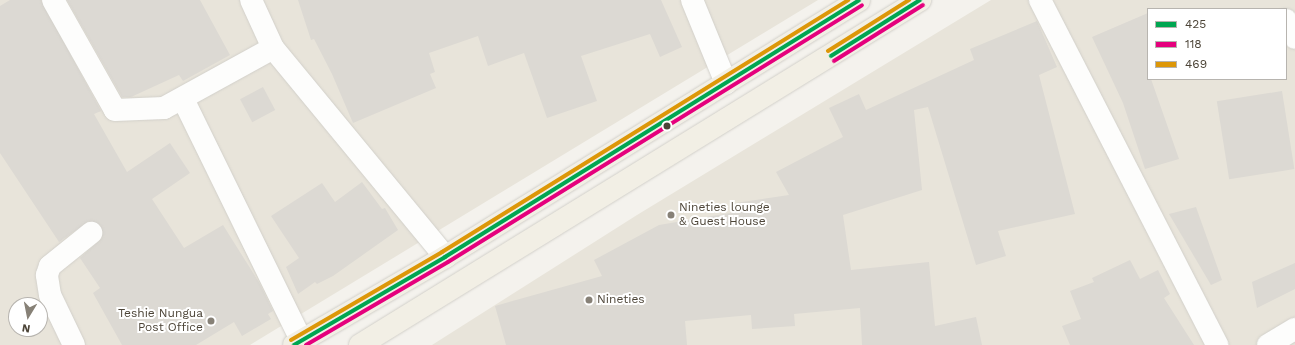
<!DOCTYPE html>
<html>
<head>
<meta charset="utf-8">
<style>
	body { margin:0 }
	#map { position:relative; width:1295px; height:345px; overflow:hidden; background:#f4f2ed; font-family:"Work Sans",sans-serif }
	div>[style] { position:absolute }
	.residential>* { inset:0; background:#e8e4da }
	.building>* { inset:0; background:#dcd9d3; transform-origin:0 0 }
	.roads { filter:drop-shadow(0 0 1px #d2d0ca) drop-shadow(0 0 1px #d2d0ca) }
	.minor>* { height:22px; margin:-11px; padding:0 11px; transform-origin:11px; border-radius:11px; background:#fdfdfc }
	.major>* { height:22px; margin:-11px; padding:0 11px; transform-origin:11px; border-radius:11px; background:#f2efe5 }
	.bus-1>* { height:4px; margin:-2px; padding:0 2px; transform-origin:2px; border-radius:2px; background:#00a651 }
	.bus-2>* { height:4px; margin:-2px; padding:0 2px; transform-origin:2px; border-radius:2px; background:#e5007d }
	.bus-3>* { height:4px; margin:-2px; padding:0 2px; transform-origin:2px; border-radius:2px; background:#dd9708 }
	.dots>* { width:11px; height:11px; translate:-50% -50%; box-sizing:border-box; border:2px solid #fff; border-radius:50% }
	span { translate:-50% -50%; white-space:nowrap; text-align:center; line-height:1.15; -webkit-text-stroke:4px #fff; paint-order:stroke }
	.poi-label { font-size:12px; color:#4c4437 }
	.left { translate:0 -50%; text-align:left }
	.right { translate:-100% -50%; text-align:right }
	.legend { position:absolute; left:1147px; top:8px; width:140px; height:72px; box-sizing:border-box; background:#fff; border:1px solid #b7b4af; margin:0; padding:5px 7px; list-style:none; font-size:12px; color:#4c4437 }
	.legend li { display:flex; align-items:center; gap:8px; height:20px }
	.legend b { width:20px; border:1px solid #b7b4af }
	.north { position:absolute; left:8px; top:297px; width:40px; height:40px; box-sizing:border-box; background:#fff; border:1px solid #b7b4af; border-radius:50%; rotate:190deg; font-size:11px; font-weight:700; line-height:16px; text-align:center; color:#4c4437 }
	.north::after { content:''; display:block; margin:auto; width:14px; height:18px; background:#878177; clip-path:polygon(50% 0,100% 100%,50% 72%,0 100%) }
</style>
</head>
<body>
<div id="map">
	<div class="residential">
		<div style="clip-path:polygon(evenodd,0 0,818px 0,250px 345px,0 345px,0 0,16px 305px,40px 305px,40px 329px,16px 329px,16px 305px)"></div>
		<div style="clip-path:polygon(evenodd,991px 0,1295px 0,1295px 345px,432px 345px,637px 215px,991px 0,1148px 9px,1286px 9px,1286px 79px,1148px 79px,1148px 9px)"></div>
	</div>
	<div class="building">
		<div style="clip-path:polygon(10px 0,41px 0,101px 111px,94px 114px,127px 172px,170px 143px,190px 173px,152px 199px,184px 248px,223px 225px,260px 284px,273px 311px,268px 314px,271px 319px,242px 336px,234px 322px,196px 345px,122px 345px,93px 293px,100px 288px,80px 258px,102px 238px,101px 226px,89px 221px,59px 242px,0 153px,0 6px)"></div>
		<div style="clip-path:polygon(67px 0,200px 0,230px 55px,183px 81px,179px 75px,131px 97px,122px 97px)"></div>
		<div style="clip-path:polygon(298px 0,661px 0,682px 47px,660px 57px,650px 34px,581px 56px,597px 101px,547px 118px,524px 53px,488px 66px,478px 36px,429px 53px,435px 72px,430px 74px,436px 88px,353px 123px,332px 74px,314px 39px,311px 40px)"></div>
		<div style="clip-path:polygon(1148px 13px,1148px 79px,1151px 79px,1179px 159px,1145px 169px,1123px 103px,1092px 37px)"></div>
		<div style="clip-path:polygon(1037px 21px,1057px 67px,1039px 75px,1075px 214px,998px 231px,1006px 256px,976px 265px,928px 107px,914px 110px,922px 190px,843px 215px,851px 270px,929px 262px,935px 326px,976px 317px,982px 345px,862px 345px,860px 308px,794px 314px,795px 326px,752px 329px,751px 315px,685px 321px,687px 345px,506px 345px,495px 306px,602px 276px,594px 260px,659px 225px,736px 212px,735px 203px,789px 195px,776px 172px,843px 137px,829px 108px,859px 94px,866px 110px,974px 60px,970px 49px)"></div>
		<div style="left:263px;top:87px;width:26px;height:26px;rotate:62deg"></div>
		<div style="left:1282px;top:91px;width:79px;height:66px;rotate:81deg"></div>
		<div style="clip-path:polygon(362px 182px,382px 209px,385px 208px,398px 230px,333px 276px,317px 284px,315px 282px,298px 294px,286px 267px,299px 258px,271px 216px,322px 183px,335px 202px)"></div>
		<div style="clip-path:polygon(1196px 207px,1222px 280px,1211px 285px,1169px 214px)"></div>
		<div style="clip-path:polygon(1130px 260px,1140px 279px,1158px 270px,1170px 294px,1164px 298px,1194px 345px,1070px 345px,1062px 326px,1081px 319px,1070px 291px,1094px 282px,1092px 278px)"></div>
		<div style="clip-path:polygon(1295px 263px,1295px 289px,1257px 308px,1252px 282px)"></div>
	</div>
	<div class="roads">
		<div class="minor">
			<div style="left:53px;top:0;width:126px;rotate:60.6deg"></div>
			<div style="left:115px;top:110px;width:49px;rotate:-2.3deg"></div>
			<div style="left:164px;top:108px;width:124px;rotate:-28.8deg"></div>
			<div style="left:251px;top:0;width:53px;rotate:65.4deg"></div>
			<div style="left:273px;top:48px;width:271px;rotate:50.5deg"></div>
			<div style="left:692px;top:0;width:90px;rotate:67.7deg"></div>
			<div style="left:1040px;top:0;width:388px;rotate:62.8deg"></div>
			<div style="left:1286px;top:20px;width:20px;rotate:63deg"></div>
			<div style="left:183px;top:99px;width:268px;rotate:63.9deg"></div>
			<div style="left:74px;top:345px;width:55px;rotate:-115.6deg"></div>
			<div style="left:50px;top:295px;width:20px;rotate:-99deg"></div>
			<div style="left:47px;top:275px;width:9px;rotate:-72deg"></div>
			<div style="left:50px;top:266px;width:53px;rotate:-38.8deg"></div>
			<div style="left:1268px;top:345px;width:31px;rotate:-31deg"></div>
		</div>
		<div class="major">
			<div style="left:294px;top:345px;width:175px;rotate:-30.2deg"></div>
			<div style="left:445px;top:257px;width:487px;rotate:-31.8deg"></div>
			<div style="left:360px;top:345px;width:658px;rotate:-31.64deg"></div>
		</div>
	</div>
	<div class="bus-1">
		<div style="left:831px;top:56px;width:105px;rotate:-32.2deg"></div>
		<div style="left:294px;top:345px;width:175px;rotate:-30.2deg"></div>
		<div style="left:445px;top:257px;width:487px;rotate:-31.8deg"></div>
	</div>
	<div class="bus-2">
		<div style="left:834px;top:61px;width:105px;rotate:-32.2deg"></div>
		<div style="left:306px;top:345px;width:164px;rotate:-30.3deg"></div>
		<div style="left:448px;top:262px;width:487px;rotate:-31.8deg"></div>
	</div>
	<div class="bus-3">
		<div style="left:828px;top:51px;width:96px;rotate:-32.2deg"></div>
		<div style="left:291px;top:340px;width:175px;rotate:-30.2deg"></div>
		<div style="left:442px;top:252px;width:478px;rotate:-31.8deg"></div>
	</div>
	<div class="dots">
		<div style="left:667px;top:126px;background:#4c4437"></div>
		<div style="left:671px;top:215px;background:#878177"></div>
		<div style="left:589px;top:300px;background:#878177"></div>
		<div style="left:211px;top:321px;background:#878177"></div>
	</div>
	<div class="poi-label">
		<span class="left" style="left:679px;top:215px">Nineties lounge<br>&amp; Guest House</span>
		<span class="left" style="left:597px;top:300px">Nineties</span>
		<span class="right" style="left:203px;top:321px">Teshie Nungua<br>Post Office</span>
	</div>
	<ul class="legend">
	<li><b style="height:5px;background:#00a651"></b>425</li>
	<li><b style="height:5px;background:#e5007d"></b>118</li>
	<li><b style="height:5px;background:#dd9708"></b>469</li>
	</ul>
	<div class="north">N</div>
</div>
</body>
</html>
